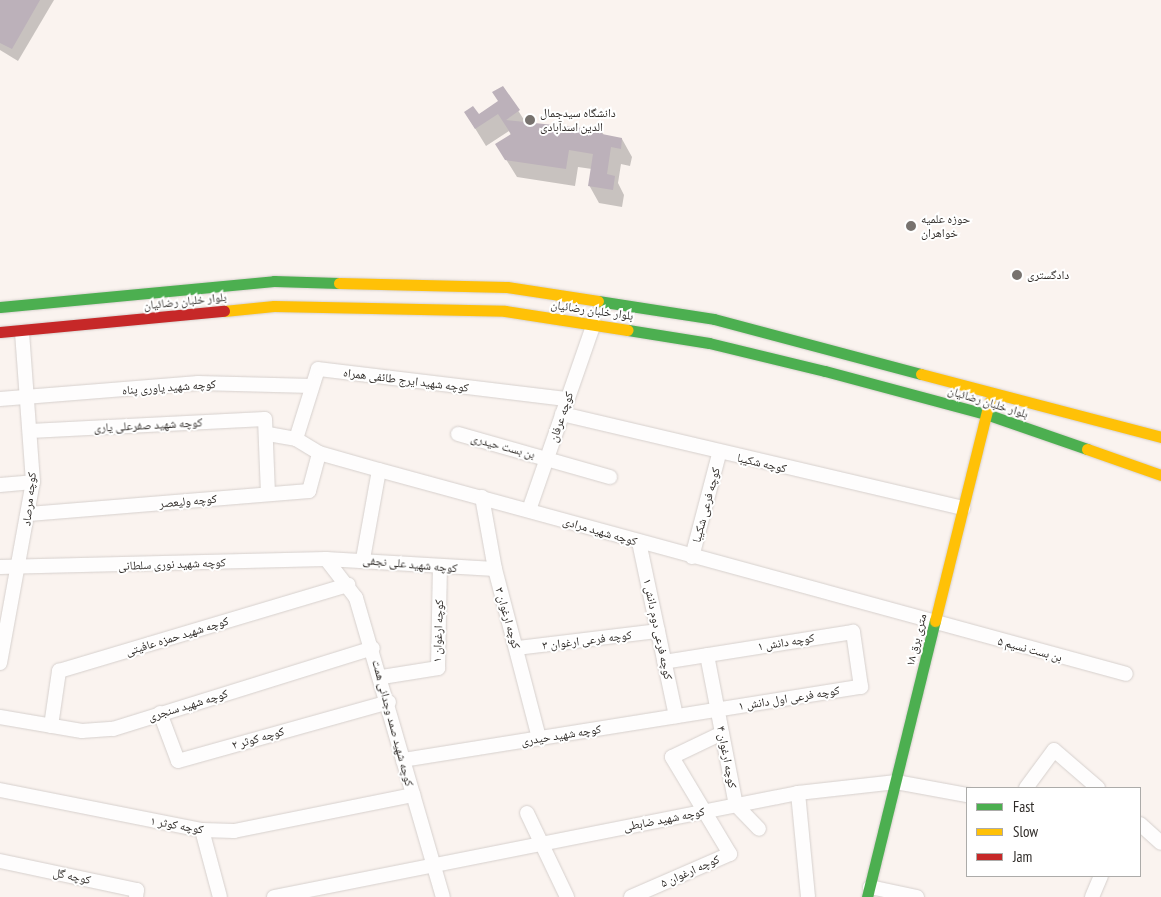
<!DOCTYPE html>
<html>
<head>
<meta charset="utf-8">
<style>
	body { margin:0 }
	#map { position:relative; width:1161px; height:897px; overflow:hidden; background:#faf3ef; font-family:"PT Sans Narrow","Noto Naskh Arabic",sans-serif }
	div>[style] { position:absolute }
	.shadow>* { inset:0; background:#0003 }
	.building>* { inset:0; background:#bcb1ba }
	.roads { filter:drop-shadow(0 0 1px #d6d0cd) drop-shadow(0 0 1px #d6d0cd) }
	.street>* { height:14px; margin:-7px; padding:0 7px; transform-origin:7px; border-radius:7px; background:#fefdfd }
	.fast>* { height:11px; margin:-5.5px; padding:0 5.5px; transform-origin:5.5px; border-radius:5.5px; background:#4caf50 }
	.slow>* { height:11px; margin:-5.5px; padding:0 5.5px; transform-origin:5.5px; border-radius:5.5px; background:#ffc107 }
	.jam>* { height:11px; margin:-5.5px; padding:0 5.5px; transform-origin:5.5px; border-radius:5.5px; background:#c62828 }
	.dots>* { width:14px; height:14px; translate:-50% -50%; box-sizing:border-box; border:2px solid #fff; border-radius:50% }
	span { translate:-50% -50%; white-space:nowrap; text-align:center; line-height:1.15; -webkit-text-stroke:4px #fff; paint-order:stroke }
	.poi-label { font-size:12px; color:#302c29 }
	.left { translate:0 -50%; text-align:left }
	.street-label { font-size:12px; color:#302c29 }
	.legend { position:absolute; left:966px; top:787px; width:175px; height:90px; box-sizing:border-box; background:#fff; border:1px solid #acaba9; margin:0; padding:6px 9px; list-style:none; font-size:15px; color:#302c29 }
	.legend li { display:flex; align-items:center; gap:10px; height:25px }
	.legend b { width:25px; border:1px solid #acaba9 }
</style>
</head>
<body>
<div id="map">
	<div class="shadow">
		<div style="clip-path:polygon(0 0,54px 0,18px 61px,0 50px)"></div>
		<div style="clip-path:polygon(503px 87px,526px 123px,602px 131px,604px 136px,622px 139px,632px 157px,630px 166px,621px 164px,618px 183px,624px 195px,622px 207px,599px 203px,589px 185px,592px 169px,578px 167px,575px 186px,517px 177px,497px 145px,511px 135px,509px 131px,486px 146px,465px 112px,478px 115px,499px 102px)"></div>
	</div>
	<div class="building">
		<div style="clip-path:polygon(0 0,40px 0,12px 49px,0 43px)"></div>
		<div style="clip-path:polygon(503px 86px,520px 110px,506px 120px,602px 130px,602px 134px,622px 138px,621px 149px,611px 147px,607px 174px,615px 176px,613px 190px,588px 186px,593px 154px,569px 150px,566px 169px,505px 160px,495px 144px,511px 134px,498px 114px,475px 129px,464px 112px,473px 106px,479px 114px,498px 101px,492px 92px)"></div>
	</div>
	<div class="roads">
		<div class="street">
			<div style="left:0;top:399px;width:199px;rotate:-4.6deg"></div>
			<div style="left:198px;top:383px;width:114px;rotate:1.5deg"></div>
			<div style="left:562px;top:414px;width:412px;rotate:13.2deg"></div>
			<div style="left:30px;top:431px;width:235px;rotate:-2.9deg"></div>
			<div style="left:265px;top:419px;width:75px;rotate:87.7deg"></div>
			<div style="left:268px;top:434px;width:28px;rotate:10deg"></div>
			<div style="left:296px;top:439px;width:27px;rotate:31deg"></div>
			<div style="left:319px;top:453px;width:62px;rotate:15.8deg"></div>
			<div style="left:379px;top:470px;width:774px;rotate:15.27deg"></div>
			<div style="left:458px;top:434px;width:158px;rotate:15.8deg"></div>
			<div style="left:296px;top:439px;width:73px;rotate:-72.6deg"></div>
			<div style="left:318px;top:369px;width:251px;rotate:6.9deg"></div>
			<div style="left:0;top:485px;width:33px;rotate:-5deg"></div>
			<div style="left:482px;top:497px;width:73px;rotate:79.8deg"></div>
			<div style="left:495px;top:569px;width:175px;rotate:75.4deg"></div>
			<div style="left:529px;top:510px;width:198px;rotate:-70.8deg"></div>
			<div style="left:29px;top:514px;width:281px;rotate:-4.7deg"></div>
			<div style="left:309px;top:491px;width:39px;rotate:-75deg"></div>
			<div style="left:639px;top:542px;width:178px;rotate:78deg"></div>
			<div style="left:692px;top:557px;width:106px;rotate:-75.3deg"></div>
			<div style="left:326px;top:559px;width:49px;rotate:52.4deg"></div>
			<div style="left:356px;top:598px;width:311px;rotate:73.8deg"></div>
			<div style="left:363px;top:559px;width:90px;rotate:-79.8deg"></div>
			<div style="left:0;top:567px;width:326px;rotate:-1.4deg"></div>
			<div style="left:326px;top:559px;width:169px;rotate:3.4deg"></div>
			<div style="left:517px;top:648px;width:142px;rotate:-6.9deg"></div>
			<div style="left:707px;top:655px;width:153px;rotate:79.1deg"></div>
			<div style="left:736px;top:805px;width:33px;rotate:46deg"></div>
			<div style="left:0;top:663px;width:184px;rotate:-79.7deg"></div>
			<div style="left:33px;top:482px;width:149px;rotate:-94.2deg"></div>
			<div style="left:382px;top:677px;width:57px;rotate:-9.1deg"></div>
			<div style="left:438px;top:668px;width:100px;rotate:-88.9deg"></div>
			<div style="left:160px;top:713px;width:51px;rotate:69.4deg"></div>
			<div style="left:178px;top:761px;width:219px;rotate:-15.6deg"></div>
			<div style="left:0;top:717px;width:83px;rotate:9.7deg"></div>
			<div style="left:82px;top:731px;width:31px;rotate:-4deg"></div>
			<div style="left:113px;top:729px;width:272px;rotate:-17.3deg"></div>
			<div style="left:51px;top:726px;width:56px;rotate:-81.7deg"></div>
			<div style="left:59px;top:671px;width:302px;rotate:-16.6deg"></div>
			<div style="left:403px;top:760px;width:464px;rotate:-9.1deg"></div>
			<div style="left:861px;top:687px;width:56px;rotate:-98.3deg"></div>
			<div style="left:853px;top:632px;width:191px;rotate:171deg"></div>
			<div style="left:1026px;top:788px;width:47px;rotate:-53.6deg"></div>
			<div style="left:1054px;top:750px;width:58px;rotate:40.8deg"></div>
			<div style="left:0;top:790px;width:206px;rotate:11.2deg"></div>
			<div style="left:202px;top:830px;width:32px;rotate:2deg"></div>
			<div style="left:234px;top:831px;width:183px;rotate:-11.4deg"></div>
			<div style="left:798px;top:793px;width:104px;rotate:84.5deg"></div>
			<div style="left:527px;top:813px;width:93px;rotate:64.5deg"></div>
			<div style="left:1140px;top:824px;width:28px;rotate:42deg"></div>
			<div style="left:202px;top:830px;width:69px;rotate:75deg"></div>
			<div style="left:0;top:861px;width:140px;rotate:12deg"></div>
			<div style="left:137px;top:890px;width:7px;rotate:98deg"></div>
			<div style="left:870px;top:887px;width:48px;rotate:12deg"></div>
			<div style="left:274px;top:897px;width:534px;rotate:-11.23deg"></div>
			<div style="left:798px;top:793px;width:99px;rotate:-6.4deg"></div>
			<div style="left:896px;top:782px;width:72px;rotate:10.4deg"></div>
			<div style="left:631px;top:897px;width:108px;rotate:-23.5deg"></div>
			<div style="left:730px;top:854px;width:113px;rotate:-120.9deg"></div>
			<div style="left:672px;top:757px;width:55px;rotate:-25.6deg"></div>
			<div style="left:1092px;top:897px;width:23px;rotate:-67deg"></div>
		</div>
		<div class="fast">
			<div style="left:598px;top:301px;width:117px;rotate:8.8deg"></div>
			<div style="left:714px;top:319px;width:214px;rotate:14.9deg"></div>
			<div style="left:0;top:307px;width:275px;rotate:-5.4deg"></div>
			<div style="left:274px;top:281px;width:65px;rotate:1.8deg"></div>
			<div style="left:628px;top:330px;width:82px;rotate:9.1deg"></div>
			<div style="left:709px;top:343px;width:119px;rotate:13.6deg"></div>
			<div style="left:825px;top:371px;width:167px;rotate:15deg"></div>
			<div style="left:986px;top:414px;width:107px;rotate:19.1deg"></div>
			<div style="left:867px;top:897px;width:284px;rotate:-76.2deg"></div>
		</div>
		<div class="slow">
			<div style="left:339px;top:283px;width:168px;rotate:1.4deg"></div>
			<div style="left:507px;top:287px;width:92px;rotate:8.7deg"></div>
			<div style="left:224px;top:311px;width:50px;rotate:-5.7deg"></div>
			<div style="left:274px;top:306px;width:231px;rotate:1.2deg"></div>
			<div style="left:505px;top:311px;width:124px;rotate:8.8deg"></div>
			<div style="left:921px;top:374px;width:248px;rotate:14.7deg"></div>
			<div style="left:1087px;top:449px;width:78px;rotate:19.4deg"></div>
			<div style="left:935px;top:621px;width:226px;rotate:-76.1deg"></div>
		</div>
		<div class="jam">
			<div style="left:0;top:332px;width:225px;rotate:-5.4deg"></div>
		</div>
	</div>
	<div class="dots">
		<div style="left:530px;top:120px;background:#77726e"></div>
		<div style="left:911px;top:226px;background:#77726e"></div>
		<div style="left:1017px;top:275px;background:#77726e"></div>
	</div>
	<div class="poi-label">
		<span class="left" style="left:540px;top:120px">دانشگاه سیدجمال<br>الدین اسدآبادی</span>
		<span class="left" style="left:921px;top:226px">حوزه علمیه<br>خواهران</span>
		<span class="left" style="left:1027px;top:275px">دادگستری</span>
	</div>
	<div class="street-label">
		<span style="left:185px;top:301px;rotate:-6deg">بلوار خلبان رضائیان</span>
		<span style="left:592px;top:310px;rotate:8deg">بلوار خلبان رضائیان</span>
		<span style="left:406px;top:380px;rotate:7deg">کوچه شهید ایرج طائفی همراه</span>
		<span style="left:169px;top:387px;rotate:-4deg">کوچه شهید یاوری پناه</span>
		<span style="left:988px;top:402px;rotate:17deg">بلوار خلبان رضائیان</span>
		<span style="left:561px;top:417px;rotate:-71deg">کوچه عرفان</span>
		<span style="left:148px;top:425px;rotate:-3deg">کوچه شهید صفرعلی یاری</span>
		<span style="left:503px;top:446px;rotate:15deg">بن بست حیدری</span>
		<span style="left:762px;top:463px;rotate:13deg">کوچه شکیبا</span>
		<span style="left:29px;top:499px;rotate:-84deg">کوچه مرصاد</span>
		<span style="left:188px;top:501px;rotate:-5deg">کوچه ولیعصر</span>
		<span style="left:706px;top:505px;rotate:-75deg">کوچه فرعی شکیبا</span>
		<span style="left:600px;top:531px;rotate:16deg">کوچه شهید مرادی</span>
		<span style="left:172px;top:564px;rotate:-2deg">کوچه شهید نوری سلطانی</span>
		<span style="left:410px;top:564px;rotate:5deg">کوچه شهید علی نجفی</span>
		<span style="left:508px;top:618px;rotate:74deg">کوچه ارغوان ۳</span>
		<span style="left:658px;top:629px;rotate:78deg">کوچه فرعی دوم دانش ۱</span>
		<span style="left:438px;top:631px;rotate:-88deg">کوچه ارغوان ۱</span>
		<span style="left:177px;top:636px;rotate:-17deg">کوچه شهید حمزه عافیتی</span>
		<span style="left:587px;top:640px;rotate:-7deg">کوچه فرعی ارغوان ۳</span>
		<span style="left:916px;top:640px;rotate:-76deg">۱۸ متری برق</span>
		<span style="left:786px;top:642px;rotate:-9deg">کوچه دانش ۱</span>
		<span style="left:1030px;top:649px;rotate:15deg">بن بست نسیم ۵</span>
		<span style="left:789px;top:698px;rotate:-9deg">کوچه فرعی اول دانش ۱</span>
		<span style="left:188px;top:705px;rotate:-17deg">کوچه شهید سنجری</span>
		<span style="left:393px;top:723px;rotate:75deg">کوچه شهید صمد وجدانی همت</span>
		<span style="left:561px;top:735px;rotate:-9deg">کوچه شهید حیدری</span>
		<span style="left:258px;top:738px;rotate:-16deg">کوچه کوثر ۲</span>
		<span style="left:727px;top:757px;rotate:79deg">کوچه ارغوان ۴</span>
		<span style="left:664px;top:819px;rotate:-11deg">کوچه شهید ضابطی</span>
		<span style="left:177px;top:825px;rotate:10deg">کوچه کوثر ۱</span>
		<span style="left:690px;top:871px;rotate:-24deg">کوچه ارغوان ۵</span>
		<span style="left:72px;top:876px;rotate:12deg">کوچه گل</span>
	</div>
	<ul class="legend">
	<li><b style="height:6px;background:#4caf50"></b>Fast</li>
	<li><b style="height:6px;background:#ffc107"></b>Slow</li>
	<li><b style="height:6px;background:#c62828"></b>Jam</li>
	</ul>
</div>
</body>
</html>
